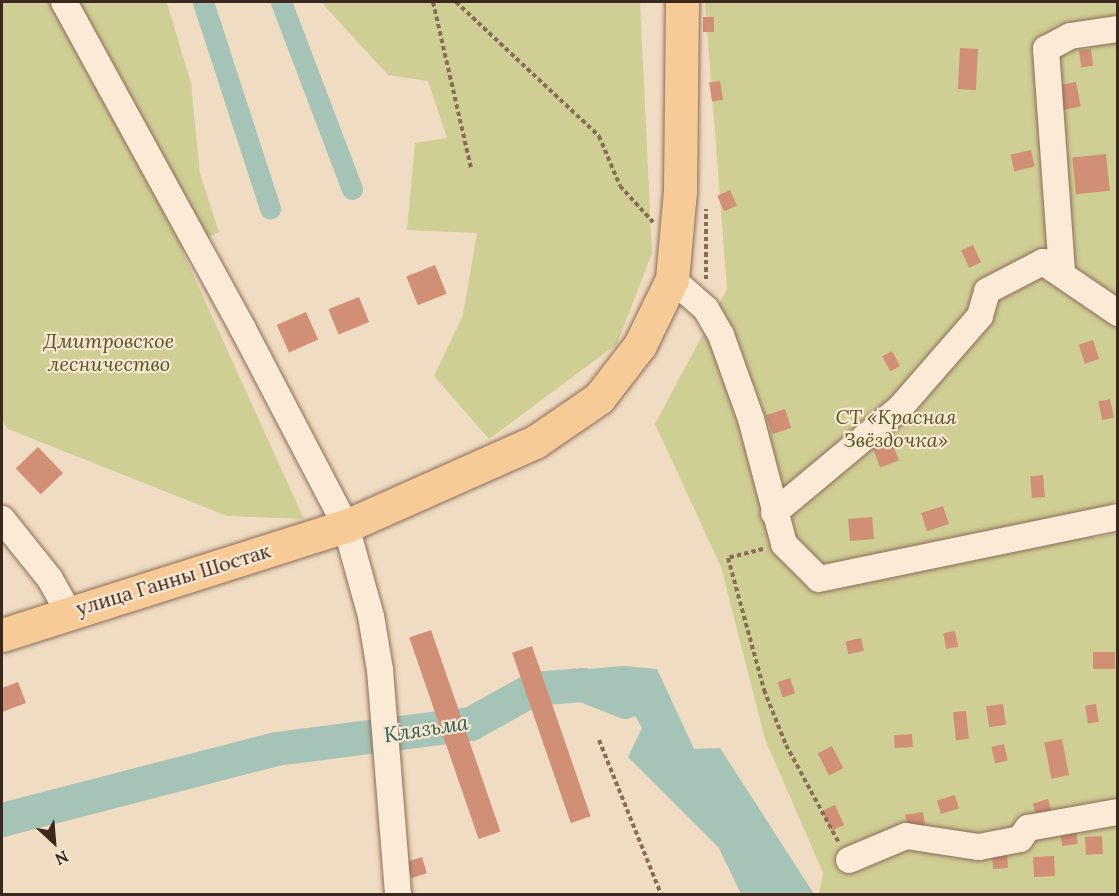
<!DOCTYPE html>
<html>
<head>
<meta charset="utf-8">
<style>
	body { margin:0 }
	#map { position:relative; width:1119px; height:896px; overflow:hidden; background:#f0dcc2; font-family:Lora,serif }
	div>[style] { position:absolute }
	.green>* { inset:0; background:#cfce95 }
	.water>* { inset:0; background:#a5c3b6 }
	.canal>* { height:21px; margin:-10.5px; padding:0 10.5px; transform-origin:10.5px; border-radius:10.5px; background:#a5c3b6 }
	.river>* { height:34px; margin:-17px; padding:0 17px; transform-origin:17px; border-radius:17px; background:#a5c3b6 }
	.building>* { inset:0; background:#d18f76; transform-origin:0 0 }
	.path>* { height:4px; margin-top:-2px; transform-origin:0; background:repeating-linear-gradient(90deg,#8b6c58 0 4.5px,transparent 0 7.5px) }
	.roads { filter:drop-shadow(0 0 2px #8b6c58) drop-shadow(0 0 2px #8b6c58) }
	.minor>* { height:26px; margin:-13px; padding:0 13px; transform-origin:13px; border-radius:13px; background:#fbead6 }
	.major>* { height:33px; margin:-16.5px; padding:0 16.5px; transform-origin:16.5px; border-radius:16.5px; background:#f6cb98 }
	span { translate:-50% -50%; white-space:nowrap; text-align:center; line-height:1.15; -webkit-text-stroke:4.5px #f7e7d2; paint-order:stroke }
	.park-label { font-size:20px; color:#525822; font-style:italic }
	.street-label { font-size:20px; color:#3a271d }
	.water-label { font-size:21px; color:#2b5b51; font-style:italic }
	.frame { position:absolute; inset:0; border:3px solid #3a271d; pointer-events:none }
	.north { position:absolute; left:24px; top:812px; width:60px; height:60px; -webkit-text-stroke:4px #f7e7d2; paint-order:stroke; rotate:154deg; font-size:16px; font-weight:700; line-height:24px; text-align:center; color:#3a271d }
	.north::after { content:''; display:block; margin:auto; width:21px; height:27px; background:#3a271d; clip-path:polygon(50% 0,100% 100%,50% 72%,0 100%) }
</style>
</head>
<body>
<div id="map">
	<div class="green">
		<div style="clip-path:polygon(2px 2px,167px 3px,191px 83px,200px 174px,219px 232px,182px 250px,304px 519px,227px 516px,8px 429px,2px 421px)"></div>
		<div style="clip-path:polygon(321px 2px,640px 2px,652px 253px,617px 344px,489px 439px,434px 376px,463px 315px,477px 233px,407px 230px,415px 143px,447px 138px,428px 81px,388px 75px)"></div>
		<div style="clip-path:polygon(705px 2px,1117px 2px,1117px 500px,1093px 515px,1094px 538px,1117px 533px,1117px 894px,819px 894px,823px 873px,765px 739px,721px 567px,655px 424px,727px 289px)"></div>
	</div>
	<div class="water">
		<div style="clip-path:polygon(624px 666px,657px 669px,694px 749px,720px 748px,814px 894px,741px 894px,719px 848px,628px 757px,642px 728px,633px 712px,580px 697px,588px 669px)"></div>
	</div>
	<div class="canal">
		<div style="left:203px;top:2px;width:217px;rotate:72deg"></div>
		<div style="left:281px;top:2px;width:200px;rotate:69.2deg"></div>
	</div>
	<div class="river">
		<div style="left:2px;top:820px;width:283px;rotate:-14.5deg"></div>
		<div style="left:276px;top:749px;width:197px;rotate:-7.3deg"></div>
		<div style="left:471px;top:724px;width:72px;rotate:-29.1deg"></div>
		<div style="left:534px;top:689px;width:49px;rotate:-4.7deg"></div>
		<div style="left:583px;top:685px;width:46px;rotate:21.6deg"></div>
	</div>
	<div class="building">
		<div style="left:703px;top:17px;width:11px;height:15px"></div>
		<div style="left:960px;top:48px;width:18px;height:41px;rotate:3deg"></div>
		<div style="left:1091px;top:49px;width:17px;height:12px;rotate:83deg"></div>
		<div style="left:720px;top:81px;width:19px;height:11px;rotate:81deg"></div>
		<div style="left:1076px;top:82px;width:25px;height:18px;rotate:79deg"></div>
		<div style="left:1031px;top:150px;width:17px;height:21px;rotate:77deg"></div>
		<div style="left:1106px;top:154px;width:37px;height:34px;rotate:84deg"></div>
		<div style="left:730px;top:190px;width:17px;height:14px;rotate:66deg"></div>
		<div style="left:973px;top:245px;width:19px;height:13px;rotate:65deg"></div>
		<div style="left:435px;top:265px;width:31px;height:31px;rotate:68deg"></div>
		<div style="left:359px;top:297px;width:27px;height:33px;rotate:68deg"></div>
		<div style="left:306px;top:312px;width:30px;height:32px;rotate:66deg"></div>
		<div style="left:1093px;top:340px;width:20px;height:15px;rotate:72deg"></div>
		<div style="left:892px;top:351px;width:17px;height:11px;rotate:62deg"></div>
		<div style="left:1110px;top:399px;width:19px;height:12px;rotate:78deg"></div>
		<div style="left:785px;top:409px;width:20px;height:20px;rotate:72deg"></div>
		<div style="left:891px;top:439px;width:23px;height:20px;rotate:70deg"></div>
		<div style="left:38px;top:447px;width:36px;height:31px;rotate:46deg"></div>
		<div style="left:1043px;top:475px;width:22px;height:13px;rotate:85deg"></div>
		<div style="left:943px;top:506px;width:19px;height:23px;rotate:72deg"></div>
		<div style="left:872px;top:517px;width:22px;height:24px;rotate:85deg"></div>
		<div style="left:431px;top:630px;width:213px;height:23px;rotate:71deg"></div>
		<div style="left:955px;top:631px;width:16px;height:12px;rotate:79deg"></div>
		<div style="left:861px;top:638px;width:13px;height:16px;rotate:77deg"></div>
		<div style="left:532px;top:646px;width:180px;height:21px;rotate:71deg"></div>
		<div style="left:1115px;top:652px;width:17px;height:22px;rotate:90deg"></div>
		<div style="left:790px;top:678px;width:16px;height:13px;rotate:72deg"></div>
		<div style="clip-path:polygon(18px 682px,26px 703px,2px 712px,2px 688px)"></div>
		<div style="left:1003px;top:704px;width:21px;height:17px;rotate:82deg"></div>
		<div style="left:1096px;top:704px;width:18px;height:11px;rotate:81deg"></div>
		<div style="left:966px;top:711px;width:28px;height:13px;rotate:84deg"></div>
		<div style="left:912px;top:734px;width:13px;height:18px;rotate:86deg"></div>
		<div style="left:1062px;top:739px;width:37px;height:18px;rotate:79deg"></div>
		<div style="left:1004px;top:744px;width:17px;height:13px;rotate:77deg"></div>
		<div style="left:832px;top:746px;width:25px;height:16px;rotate:63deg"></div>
		<div style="left:955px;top:795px;width:14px;height:19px;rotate:73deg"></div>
		<div style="left:1048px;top:799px;width:15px;height:16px;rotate:74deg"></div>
		<div style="left:835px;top:805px;width:22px;height:14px;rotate:66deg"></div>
		<div style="left:923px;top:812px;width:13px;height:18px;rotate:81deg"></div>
		<div style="left:1076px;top:830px;width:14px;height:16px;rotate:82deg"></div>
		<div style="left:1102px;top:836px;width:18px;height:17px;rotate:87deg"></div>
		<div style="left:1007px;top:853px;width:15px;height:15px;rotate:86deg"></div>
		<div style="left:1054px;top:856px;width:20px;height:21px;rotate:87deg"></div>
		<div style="left:422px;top:857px;width:17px;height:16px;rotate:73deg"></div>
	</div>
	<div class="path">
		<div style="left:433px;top:2px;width:170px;rotate:77.1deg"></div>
		<div style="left:456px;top:2px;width:196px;rotate:43.1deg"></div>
		<div style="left:599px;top:136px;width:54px;rotate:67.2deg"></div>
		<div style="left:620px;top:186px;width:49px;rotate:47.5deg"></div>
		<div style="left:706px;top:279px;width:70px;rotate:-90deg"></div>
		<div style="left:763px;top:549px;width:36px;rotate:166deg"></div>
		<div style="left:728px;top:558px;width:137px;rotate:74.7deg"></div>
		<div style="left:764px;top:690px;width:59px;rotate:68.2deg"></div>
		<div style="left:786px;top:745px;width:111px;rotate:61.6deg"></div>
		<div style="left:599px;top:740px;width:166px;rotate:68.1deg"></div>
	</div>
	<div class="roads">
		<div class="minor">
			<div style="left:64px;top:2px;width:373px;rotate:61.3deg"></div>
			<div style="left:243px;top:329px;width:222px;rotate:62.4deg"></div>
			<div style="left:346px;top:526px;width:93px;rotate:74.5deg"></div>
			<div style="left:371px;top:616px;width:55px;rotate:80.5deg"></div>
			<div style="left:380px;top:670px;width:225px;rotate:85.4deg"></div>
			<div style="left:1062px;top:272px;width:224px;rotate:-94.1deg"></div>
			<div style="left:1046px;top:49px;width:27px;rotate:-28deg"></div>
			<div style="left:1070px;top:36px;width:49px;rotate:-8.3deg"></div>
			<div style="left:672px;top:279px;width:45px;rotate:41.4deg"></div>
			<div style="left:706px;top:309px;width:30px;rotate:60deg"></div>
			<div style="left:721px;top:335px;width:89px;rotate:70.3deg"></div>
			<div style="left:751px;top:419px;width:129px;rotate:75.2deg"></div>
			<div style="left:784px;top:544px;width:49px;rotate:45deg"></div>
			<div style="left:819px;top:579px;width:305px;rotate:-11.7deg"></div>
			<div style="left:774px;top:513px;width:163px;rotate:-39.8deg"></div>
			<div style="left:899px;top:409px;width:123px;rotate:-48.9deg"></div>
			<div style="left:980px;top:316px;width:26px;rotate:-74deg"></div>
			<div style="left:987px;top:291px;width:63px;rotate:-27.4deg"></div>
			<div style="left:1043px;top:262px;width:91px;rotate:34.2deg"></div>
			<div style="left:2px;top:519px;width:77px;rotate:51.3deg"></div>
			<div style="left:50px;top:579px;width:37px;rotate:61deg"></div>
			<div style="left:849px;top:860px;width:62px;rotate:-22.8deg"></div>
			<div style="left:906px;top:836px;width:74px;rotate:8.6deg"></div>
			<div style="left:979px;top:847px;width:42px;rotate:-11deg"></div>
			<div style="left:1020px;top:839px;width:14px;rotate:-54deg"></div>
			<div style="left:1028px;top:828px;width:91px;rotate:-10.1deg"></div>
		</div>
		<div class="major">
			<div style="left:2px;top:635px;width:361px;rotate:-17.6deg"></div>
			<div style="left:346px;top:526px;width:207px;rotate:-24deg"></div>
			<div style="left:535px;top:442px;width:78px;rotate:-34.5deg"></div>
			<div style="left:599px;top:398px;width:67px;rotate:-52.3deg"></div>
			<div style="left:640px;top:345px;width:73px;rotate:-64.1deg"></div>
			<div style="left:672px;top:279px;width:88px;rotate:-84.8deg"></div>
			<div style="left:680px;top:191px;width:189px;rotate:-89.4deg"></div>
		</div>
	</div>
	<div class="park-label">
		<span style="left:109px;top:352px">Дмитровское<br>лесничество</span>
		<span style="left:896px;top:428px">СТ «Красная<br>Звёздочка»</span>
	</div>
	<div class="street-label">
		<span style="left:173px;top:579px;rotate:-17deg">улица Ганны Шостак</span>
	</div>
	<div class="water-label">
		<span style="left:426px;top:729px;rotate:-9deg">Клязьма</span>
	</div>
	<div class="frame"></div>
	<div class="north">N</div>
</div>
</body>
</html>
